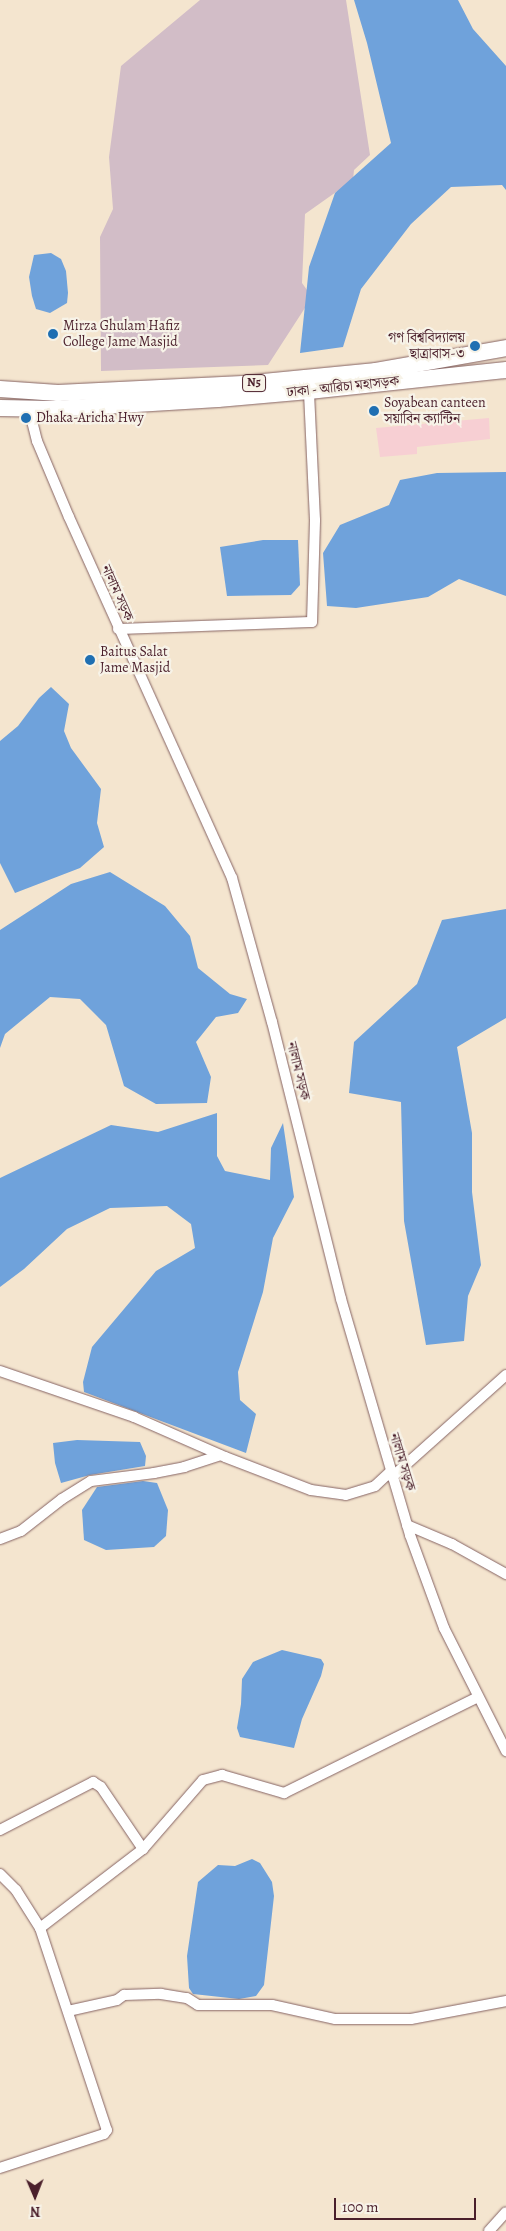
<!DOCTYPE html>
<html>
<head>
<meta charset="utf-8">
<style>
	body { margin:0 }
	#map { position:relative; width:506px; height:2231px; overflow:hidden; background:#f4e5cf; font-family:Alegreya,"Noto Serif Bengali",serif }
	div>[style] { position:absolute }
	.built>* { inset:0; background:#f7cfd3 }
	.industrial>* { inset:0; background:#d2bdc7 }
	.water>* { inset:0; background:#6fa2db }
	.roads { filter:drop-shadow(0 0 1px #866464) drop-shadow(0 0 1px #866464) }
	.minor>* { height:10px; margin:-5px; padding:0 5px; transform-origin:5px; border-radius:5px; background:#fff }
	.trunk>* { height:16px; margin:-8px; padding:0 8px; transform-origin:8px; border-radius:8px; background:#fff }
	.dots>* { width:14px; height:14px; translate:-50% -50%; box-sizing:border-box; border:2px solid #f7f3e8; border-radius:50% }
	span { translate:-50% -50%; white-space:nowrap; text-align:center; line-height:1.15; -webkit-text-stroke:4.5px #f7f3e8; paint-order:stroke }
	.shield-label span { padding:1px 4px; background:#f7f3e8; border:1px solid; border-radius:4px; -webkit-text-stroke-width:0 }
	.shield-label { font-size:12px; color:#4a1f2b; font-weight:700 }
	.poi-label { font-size:14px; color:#4a1f2b }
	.left { translate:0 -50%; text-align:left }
	.right { translate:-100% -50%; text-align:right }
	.street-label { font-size:14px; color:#4a1f2b }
	.north { position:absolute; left:10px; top:2171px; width:50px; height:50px; -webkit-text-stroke:4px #f7f3e8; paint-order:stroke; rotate:179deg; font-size:14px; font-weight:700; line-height:20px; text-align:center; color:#4a1f2b }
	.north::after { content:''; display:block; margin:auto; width:18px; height:22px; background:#4a1f2b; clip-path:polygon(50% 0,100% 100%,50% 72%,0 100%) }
	.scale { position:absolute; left:334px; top:2198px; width:142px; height:22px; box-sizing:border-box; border:2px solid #4a1f2b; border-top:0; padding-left:6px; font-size:15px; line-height:18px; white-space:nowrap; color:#4a1f2b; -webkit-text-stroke:4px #f7f3e8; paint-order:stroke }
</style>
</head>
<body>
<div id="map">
	<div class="built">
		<div style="clip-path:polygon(489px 418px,490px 439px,417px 447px,417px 454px,380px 457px,376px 428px)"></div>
	</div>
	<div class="industrial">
		<div style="clip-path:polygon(200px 0,346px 0,370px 155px,354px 170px,353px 180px,305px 214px,302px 283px,312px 297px,268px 365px,101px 371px,100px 237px,113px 209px,109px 157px,121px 66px)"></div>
	</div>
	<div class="water">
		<div style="clip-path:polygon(354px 0,458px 0,473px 29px,506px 66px,506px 190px,502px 185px,451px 187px,411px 224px,361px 289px,343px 347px,300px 353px,309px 267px,335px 193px,391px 143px,367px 43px)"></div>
		<div style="clip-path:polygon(51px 253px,61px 259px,66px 271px,68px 293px,67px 303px,50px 313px,36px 309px,32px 296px,29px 277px,34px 255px)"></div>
		<div style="clip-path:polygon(506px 472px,506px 596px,459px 579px,428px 597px,356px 608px,327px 606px,323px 553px,340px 525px,389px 505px,400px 480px,437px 473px)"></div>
		<div style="clip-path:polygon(263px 540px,298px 540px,300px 585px,291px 595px,227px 596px,220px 547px)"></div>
		<div style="clip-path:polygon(51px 687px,69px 704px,64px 731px,71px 748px,101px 789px,97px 823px,104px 847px,80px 868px,15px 893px,0 863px,0 741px,18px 726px,39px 698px)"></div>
		<div style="clip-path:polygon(110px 872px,165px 906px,190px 936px,198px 968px,230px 994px,247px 999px,238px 1013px,216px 1017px,196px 1042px,211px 1077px,207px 1103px,156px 1104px,124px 1086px,106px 1025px,80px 999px,50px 997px,5px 1034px,0 1048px,0 930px,71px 884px)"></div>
		<div style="clip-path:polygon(506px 909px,506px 1018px,457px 1047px,472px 1133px,472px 1192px,481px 1265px,468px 1296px,464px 1341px,426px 1345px,404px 1221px,401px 1102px,349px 1093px,354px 1042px,417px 984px,442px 920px)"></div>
		<div style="clip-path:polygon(217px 1113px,217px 1156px,225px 1171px,270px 1180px,271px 1148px,283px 1123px,294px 1197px,273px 1238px,263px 1292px,238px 1372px,240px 1400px,256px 1414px,246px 1453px,84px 1392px,83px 1382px,92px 1347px,156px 1271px,195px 1248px,191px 1224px,167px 1206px,110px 1208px,67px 1229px,24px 1269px,0 1287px,0 1178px,111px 1125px,158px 1132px)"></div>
		<div style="clip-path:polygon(77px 1440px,140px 1442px,146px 1456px,145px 1466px,90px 1475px,61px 1483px,55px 1463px,53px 1443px)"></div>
		<div style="clip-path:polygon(143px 1481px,157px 1483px,168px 1510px,166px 1536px,154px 1547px,106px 1550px,84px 1540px,82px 1510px,97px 1487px)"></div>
		<div style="clip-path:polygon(282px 1650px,321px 1659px,324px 1664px,321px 1676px,302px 1719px,294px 1748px,240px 1737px,237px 1728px,241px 1704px,242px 1679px,253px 1662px)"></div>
		<div style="clip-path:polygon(252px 1859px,260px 1863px,272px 1882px,274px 1896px,264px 1985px,256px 1996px,239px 1999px,193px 1994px,189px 1988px,187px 1956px,198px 1882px,218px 1865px,235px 1866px)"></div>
	</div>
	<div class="roads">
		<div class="minor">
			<div style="left:29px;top:409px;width:33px;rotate:76deg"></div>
			<div style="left:37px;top:441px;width:82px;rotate:67.2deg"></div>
			<div style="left:69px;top:517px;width:396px;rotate:65.7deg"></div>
			<div style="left:232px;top:878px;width:149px;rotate:74.5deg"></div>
			<div style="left:272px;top:1022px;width:285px;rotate:76deg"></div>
			<div style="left:341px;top:1299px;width:246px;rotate:73.7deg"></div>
			<div style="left:410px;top:1535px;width:99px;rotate:69.9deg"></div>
			<div style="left:444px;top:1628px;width:138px;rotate:63.2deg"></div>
			<div style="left:118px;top:629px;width:194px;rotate:-2.1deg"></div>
			<div style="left:312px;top:622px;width:102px;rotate:-88.3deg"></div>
			<div style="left:315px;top:520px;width:129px;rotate:-92.7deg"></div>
			<div style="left:0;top:1371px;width:142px;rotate:18.9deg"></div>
			<div style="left:134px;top:1417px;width:99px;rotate:23.7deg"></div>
			<div style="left:225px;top:1457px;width:92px;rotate:21deg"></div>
			<div style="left:311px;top:1490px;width:35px;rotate:8deg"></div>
			<div style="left:346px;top:1495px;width:30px;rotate:-17deg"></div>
			<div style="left:375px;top:1486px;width:21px;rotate:-43deg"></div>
			<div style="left:392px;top:1477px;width:153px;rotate:-41.8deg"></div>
			<div style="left:407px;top:1525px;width:49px;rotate:22.9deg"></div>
			<div style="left:452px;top:1544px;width:62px;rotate:29.1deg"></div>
			<div style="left:0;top:1539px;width:22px;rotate:-21deg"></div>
			<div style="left:21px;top:1531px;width:52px;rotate:-38deg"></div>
			<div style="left:62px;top:1499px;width:34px;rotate:-32deg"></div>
			<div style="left:91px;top:1481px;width:64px;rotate:-7.2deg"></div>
			<div style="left:154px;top:1473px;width:31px;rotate:-11deg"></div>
			<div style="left:184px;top:1467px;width:38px;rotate:-18deg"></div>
			<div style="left:0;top:1830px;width:105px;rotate:-27.3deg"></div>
			<div style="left:93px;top:1782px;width:9px;rotate:32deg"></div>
			<div style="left:101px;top:1787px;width:75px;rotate:55.9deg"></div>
			<div style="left:0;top:1874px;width:23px;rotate:45deg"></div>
			<div style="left:16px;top:1890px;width:45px;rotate:57.7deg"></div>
			<div style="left:40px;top:1928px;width:213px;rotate:71.7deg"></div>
			<div style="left:107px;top:2130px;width:5px;rotate:127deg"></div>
			<div style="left:104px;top:2134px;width:109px;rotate:161.9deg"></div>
			<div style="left:40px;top:1928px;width:130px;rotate:-37.5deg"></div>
			<div style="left:143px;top:1849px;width:91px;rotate:-49deg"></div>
			<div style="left:203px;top:1780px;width:20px;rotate:-15deg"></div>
			<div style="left:222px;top:1775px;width:65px;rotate:16.2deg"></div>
			<div style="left:284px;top:1793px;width:216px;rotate:-26.3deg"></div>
			<div style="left:68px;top:2011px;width:50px;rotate:-12.7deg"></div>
			<div style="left:117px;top:2000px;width:9px;rotate:-36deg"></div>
			<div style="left:124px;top:1995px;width:37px;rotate:-2deg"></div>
			<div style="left:161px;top:1994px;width:26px;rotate:9deg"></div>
			<div style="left:187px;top:1998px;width:13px;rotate:32deg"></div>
			<div style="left:198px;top:2005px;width:74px"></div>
			<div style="left:272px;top:2005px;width:65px;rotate:12.5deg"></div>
			<div style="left:335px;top:2019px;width:76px"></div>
			<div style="left:411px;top:2019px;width:97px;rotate:-10.7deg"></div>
			<div style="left:489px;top:2231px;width:25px;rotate:-48deg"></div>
		</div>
		<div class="trunk">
			<div style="left:0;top:389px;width:58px;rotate:3.9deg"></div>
			<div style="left:58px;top:393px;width:185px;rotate:-2.8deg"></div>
			<div style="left:243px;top:384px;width:134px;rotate:-5.6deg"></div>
			<div style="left:376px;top:371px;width:132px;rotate:-10deg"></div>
			<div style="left:0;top:408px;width:54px;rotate:1.1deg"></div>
			<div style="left:54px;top:409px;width:164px;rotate:-3.5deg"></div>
			<div style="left:218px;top:399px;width:91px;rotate:-5deg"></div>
			<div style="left:309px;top:391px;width:198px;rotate:-6.1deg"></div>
		</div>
	</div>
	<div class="dots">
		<div style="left:53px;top:334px;background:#1f6fb2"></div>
		<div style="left:475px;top:346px;background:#1f6fb2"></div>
		<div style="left:374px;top:411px;background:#1f6fb2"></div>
		<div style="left:26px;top:418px;background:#1f6fb2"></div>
		<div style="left:90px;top:660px;background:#1f6fb2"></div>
	</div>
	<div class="shield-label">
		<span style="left:254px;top:383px">N5</span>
	</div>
	<div class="poi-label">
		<span class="left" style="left:63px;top:334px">Mirza Ghulam Hafiz<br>College Jame Masjid</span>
		<span class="right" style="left:465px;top:346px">গণ বিশ্ববিদ্যালয়<br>ছাত্রাবাস-৩</span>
		<span class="left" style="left:384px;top:411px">Soyabean canteen<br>সয়াবিন ক্যান্টিন</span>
		<span class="left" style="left:36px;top:418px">Dhaka-Aricha Hwy</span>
		<span class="left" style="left:100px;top:660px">Baitus Salat<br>Jame Masjid</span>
	</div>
	<div class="street-label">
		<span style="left:343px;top:387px;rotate:-6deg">ঢাকা - আরিচা মহাসড়ক</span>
		<span style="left:117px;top:593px;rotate:66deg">নালাম সড়ক</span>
		<span style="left:298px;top:1071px;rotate:76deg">নালাম সড়ক</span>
		<span style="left:402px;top:1462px;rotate:73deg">নালাম সড়ক</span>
	</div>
	<div class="north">N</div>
	<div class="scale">100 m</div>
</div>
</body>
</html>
